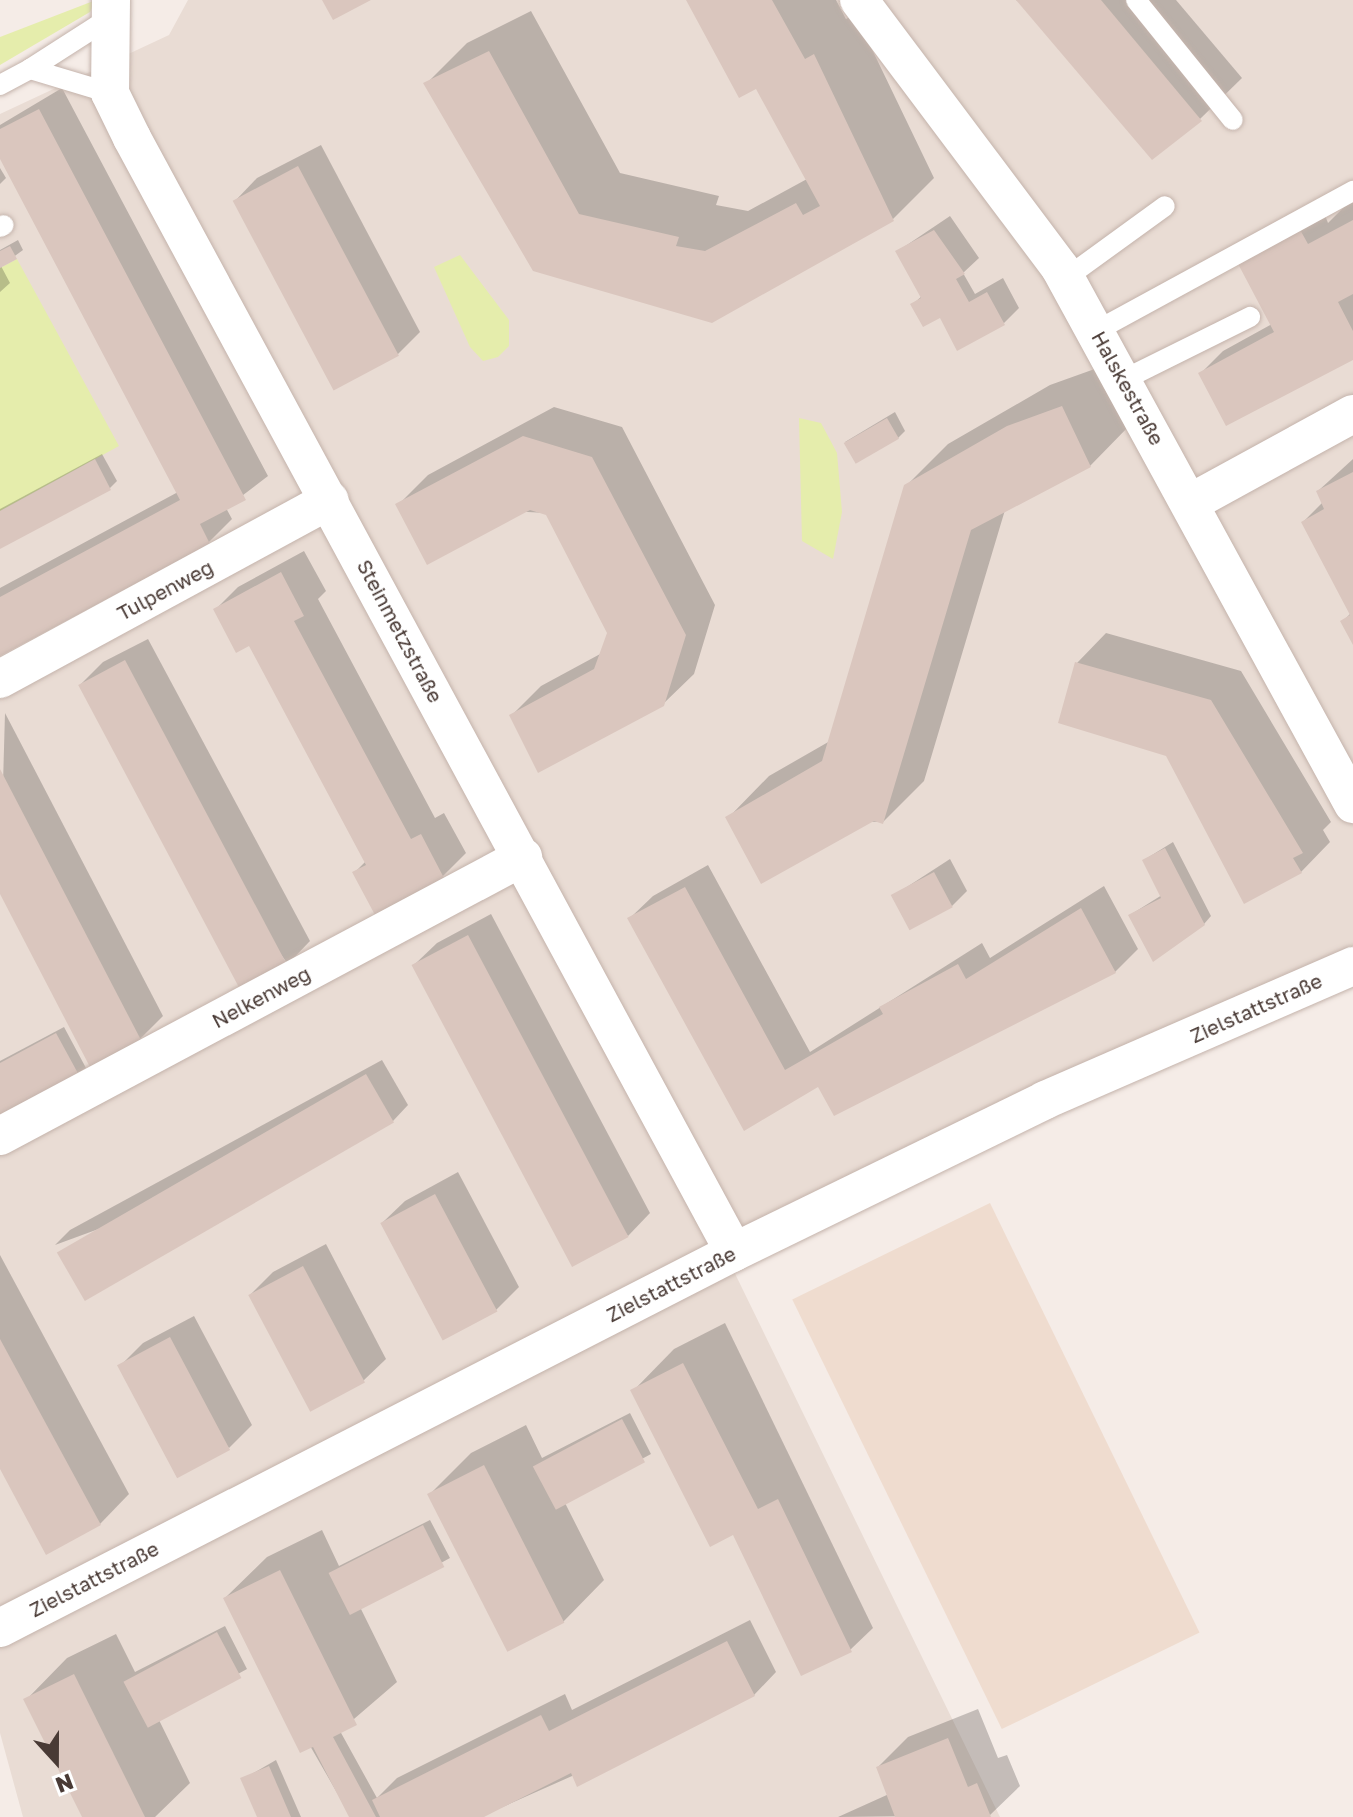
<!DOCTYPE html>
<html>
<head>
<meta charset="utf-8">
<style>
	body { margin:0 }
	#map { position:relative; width:1353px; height:1817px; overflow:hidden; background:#f5ece7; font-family:"Golos Text",sans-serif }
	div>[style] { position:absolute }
	.residential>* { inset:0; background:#e9dcd4 }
	.education>* { inset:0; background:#efdccf; transform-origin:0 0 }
	.green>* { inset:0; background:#e5edac }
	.shadow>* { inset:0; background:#0003 }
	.building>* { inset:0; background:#dac6be; transform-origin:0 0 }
	.roads { filter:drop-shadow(0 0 2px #c4b3ab) drop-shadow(0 0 2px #c4b3ab) }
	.service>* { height:20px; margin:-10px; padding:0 10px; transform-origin:10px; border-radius:10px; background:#fff }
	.minor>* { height:38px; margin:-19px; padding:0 19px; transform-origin:19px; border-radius:19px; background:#fff }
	span { translate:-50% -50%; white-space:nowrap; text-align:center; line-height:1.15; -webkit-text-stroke:6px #fff; paint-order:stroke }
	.street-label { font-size:20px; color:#493a35 }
	.north { position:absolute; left:16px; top:1721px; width:80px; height:80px; -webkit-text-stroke:6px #fff; paint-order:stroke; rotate:159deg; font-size:22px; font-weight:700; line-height:32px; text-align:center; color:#493a35 }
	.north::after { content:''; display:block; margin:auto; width:28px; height:36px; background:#493a35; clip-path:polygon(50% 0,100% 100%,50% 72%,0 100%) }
</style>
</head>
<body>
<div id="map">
	<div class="residential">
		<div style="clip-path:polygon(188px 0,1353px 0,1353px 953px,722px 1247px,1000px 1817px,23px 1817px,0 1733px,0 114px,169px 35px)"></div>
	</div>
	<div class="education">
		<div style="left:990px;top:1203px;width:478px;height:220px;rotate:64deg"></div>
	</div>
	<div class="green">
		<div style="clip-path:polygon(96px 0,90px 12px,0 65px,0 37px)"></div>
		<div style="clip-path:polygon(460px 255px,509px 320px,509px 346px,498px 357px,483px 361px,470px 347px,434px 267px)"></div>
		<div style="clip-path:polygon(17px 259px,119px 446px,0 511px,0 268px)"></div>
		<div style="clip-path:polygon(799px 418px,821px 423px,837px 453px,842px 512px,833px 559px,802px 541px)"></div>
	</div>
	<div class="shadow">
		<div style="clip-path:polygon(689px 0,836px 0,846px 19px,855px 14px,934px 178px,893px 219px,712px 321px,534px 269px,426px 84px,467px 43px,531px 11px,620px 173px,719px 196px,716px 205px,748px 211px,807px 179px,757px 86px)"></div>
		<div style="clip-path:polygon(1016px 0,1176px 0,1242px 78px,1200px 119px)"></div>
		<div style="clip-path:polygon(62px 88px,268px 476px,226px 508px,232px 519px,209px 542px,0 654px,0 588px,178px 492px,0 155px,0 125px)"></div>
		<div style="clip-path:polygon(321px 145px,420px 332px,397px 355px,235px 201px,257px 178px)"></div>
		<div style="clip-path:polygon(0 168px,6px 178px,0 184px)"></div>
		<div style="clip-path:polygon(1353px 198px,1353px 358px,1201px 373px,1223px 351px,1272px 324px,1238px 260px,1321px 205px,1328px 223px)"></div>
		<div style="clip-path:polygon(950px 216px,979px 258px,963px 273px,975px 294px,1003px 278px,1019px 308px,1004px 323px,913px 304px,922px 296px,898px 251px)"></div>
		<div style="clip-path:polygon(18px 240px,23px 250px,1px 266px,10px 283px,0 292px,0 250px)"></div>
		<div style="clip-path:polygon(1103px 366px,1131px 424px,1090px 466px,1005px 510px,924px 781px,883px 822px,728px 818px,769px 776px,830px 741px,906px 486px,948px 444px,1050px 385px)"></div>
		<div style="clip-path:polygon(554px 407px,622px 427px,715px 605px,694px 674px,663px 704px,511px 716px,541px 686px,602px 653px,609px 633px,547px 513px,398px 505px,428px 475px)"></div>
		<div style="clip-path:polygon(895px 412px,905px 431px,898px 438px,845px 442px)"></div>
		<div style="clip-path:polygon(102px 454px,117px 481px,110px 488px,0 547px,0 509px)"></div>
		<div style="clip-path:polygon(1353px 459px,1353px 641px,1343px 621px,1351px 613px,1303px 522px,1323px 502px,1318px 491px)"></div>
		<div style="clip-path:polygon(304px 551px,326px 591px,318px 599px,435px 818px,444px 813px,466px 853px,443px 876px,376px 912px,355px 872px,366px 861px,250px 644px,215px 610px,238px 587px)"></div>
		<div style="clip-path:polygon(1106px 633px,1241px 671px,1331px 822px,1323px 830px,1330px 842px,1301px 872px,1077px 663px)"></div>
		<div style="clip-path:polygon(148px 639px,310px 941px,288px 964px,80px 685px,103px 662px)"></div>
		<div style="clip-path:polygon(5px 713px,163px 1016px,140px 1039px,0 890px)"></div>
		<div style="clip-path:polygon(1173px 842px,1211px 916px,1204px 924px,1130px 915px,1162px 895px,1144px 860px)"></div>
		<div style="clip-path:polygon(950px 859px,967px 891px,952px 906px,893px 896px)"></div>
		<div style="clip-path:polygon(708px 865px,810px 1052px,982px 943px,990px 958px,1104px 886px,1138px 949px,1115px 972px,818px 1084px,744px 1128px,630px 918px,653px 896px)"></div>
		<div style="clip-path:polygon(491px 914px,650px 1213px,628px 1236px,414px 965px,437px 943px)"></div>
		<div style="clip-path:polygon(64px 1027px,86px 1068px,0 1117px,0 1061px)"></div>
		<div style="clip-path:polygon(382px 1060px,408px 1105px,393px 1121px,55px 1245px,70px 1230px)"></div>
		<div style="clip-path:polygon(458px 1172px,519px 1287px,496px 1310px,443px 1338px,382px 1223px,405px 1201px)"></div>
		<div style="clip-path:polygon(326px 1244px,386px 1359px,363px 1381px,310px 1409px,250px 1295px,273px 1272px)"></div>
		<div style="clip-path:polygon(0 1255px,129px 1494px,100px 1524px,0 1465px)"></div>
		<div style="clip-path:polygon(194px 1316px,252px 1425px,229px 1448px,120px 1366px,143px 1343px)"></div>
		<div style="clip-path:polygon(725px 1323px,873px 1628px,850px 1650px,734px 1532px,633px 1391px,674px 1349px)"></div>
		<div style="clip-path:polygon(630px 1413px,651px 1454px,564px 1501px,604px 1580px,563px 1622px,429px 1495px,471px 1453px,526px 1425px,542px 1458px)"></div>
		<div style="clip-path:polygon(430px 1520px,450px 1558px,360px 1607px,397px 1682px,340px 1731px,377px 1798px,397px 1778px,565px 1694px,572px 1710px,750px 1620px,776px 1672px,754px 1695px,480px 1817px,351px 1817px,225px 1598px,267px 1557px,322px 1530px,339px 1566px)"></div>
		<div style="clip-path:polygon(225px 1626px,247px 1669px,158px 1718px,190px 1783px,155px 1817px,85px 1817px,26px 1700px,67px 1658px,116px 1634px,135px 1672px)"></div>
		<div style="clip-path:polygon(978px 1709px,998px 1758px,1007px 1755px,1020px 1786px,990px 1815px,838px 1817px,889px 1794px,878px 1767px,908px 1737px)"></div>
		<div style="clip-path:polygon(276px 1760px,301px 1817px,259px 1817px,243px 1779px)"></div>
	</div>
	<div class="building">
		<div style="clip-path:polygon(322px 0,371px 0,333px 20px)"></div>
		<div style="clip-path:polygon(686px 0,772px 0,805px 59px,814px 54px,894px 221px,712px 323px,533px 271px,423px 83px,489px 51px,579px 214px,679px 237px,676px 246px,705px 251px,796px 203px,803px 215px,820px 206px,756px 89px,739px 98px)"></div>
		<div style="clip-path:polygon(1016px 0,1101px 0,1202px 121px,1152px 160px)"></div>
		<div style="clip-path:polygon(39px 109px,246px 500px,200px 524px,210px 544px,0 656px,0 597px,180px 500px,0 159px,0 129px)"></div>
		<div style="left:298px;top:166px;width:215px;height:74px;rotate:62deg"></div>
		<div style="clip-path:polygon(1353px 220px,1353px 294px,1338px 302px,1353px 331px,1353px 360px,1226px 426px,1198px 373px,1274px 332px,1236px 260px,1298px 226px,1308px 244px)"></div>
		<div style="clip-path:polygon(934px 230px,965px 274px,956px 279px,969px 302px,987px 292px,1005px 325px,957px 351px,940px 318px,923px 327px,910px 304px,921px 298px,895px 251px)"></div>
		<div style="clip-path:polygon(10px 246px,17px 259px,0 268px,0 251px)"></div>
		<div style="clip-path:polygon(1062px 406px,1091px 467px,971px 530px,883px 824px,874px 821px,761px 884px,725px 817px,822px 761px,904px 485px,1007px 426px)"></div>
		<div style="left:887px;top:418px;width:24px;height:50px;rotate:60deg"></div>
		<div style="clip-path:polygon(523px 436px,592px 457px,686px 635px,664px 706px,538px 773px,509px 715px,594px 669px,607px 633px,546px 515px,530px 510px,427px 565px,395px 504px)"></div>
		<div style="clip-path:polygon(95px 459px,111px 490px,0 549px,0 511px)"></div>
		<div style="clip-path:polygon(1353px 472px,1353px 645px,1340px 621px,1350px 615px,1301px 522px,1324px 509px,1316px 491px)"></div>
		<div style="clip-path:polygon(281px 572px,304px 616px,294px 621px,411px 839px,421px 834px,444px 878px,375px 915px,352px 872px,366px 865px,249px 646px,236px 653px,213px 609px)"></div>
		<div style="left:125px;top:660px;width:346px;height:53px;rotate:62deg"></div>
		<div style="clip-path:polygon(1075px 662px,1211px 700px,1303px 853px,1293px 858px,1302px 873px,1244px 904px,1166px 756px,1058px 723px)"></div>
		<div style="clip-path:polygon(0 769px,141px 1040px,90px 1067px,0 894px)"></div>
		<div style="clip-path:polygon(1165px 848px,1205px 925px,1153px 962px,1128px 915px,1161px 898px,1142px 860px)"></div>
		<div style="left:934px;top:872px;width:40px;height:49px;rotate:62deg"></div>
		<div style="clip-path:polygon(685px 887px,785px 1070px,883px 1014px,879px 1007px,958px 964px,966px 979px,1081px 908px,1116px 973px,834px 1116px,818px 1087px,744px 1131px,627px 918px)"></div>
		<div style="left:468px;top:935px;width:342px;height:64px;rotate:62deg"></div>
		<div style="clip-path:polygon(56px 1033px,80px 1077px,0 1120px,0 1063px)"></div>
		<div style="left:366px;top:1074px;width:56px;height:357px;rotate:60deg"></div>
		<div style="left:435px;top:1194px;width:133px;height:62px;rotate:62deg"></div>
		<div style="left:303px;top:1266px;width:132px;height:62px;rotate:62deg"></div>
		<div style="left:170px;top:1337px;width:128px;height:60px;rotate:62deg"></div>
		<div style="clip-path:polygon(0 1339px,101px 1525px,46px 1555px,0 1469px)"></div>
		<div style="clip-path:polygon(683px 1363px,758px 1509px,778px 1499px,852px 1652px,801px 1676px,733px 1535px,710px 1547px,630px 1390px)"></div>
		<div style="left:622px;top:1419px;width:49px;height:101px;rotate:62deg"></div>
		<div style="left:484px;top:1465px;width:177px;height:64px;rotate:63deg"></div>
		<div style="left:423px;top:1525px;width:47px;height:106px;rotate:63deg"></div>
		<div style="clip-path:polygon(280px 1570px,357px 1725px,333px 1737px,376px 1817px,349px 1817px,313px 1747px,300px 1753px,223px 1598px)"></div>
		<div style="left:217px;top:1632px;width:52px;height:106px;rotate:62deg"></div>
		<div style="clip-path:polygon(727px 1641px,755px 1696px,577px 1787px,571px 1773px,484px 1817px,380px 1817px,372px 1800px,541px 1715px,549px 1731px)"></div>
		<div style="clip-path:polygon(74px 1674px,145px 1817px,82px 1817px,23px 1699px)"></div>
		<div style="clip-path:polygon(948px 1738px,968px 1787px,977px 1783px,991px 1817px,895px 1817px,876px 1767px)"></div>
		<div style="clip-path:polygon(269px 1766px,291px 1817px,257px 1817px,240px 1778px)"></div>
	</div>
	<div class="roads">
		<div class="service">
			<div style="left:1136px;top:0;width:154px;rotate:51.1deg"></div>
			<div style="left:30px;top:69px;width:100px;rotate:-32.7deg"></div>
			<div style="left:0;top:85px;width:34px;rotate:-28deg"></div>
			<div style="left:30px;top:69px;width:84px;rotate:16.7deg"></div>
			<div style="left:0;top:227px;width:4px;rotate:-27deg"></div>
			<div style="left:1066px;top:278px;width:122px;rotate:-36deg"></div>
			<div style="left:1096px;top:331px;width:293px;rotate:-28.6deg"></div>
			<div style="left:1123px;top:380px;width:142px;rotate:-26.4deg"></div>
		</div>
		<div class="minor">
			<div style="left:111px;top:0;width:93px;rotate:90.6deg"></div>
			<div style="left:110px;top:93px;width:50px;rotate:63.9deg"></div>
			<div style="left:132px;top:138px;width:1266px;rotate:61.61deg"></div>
			<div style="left:859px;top:0;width:335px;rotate:53.1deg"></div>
			<div style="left:1060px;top:268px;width:611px;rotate:61.34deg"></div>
			<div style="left:1192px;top:502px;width:183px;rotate:-28.7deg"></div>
			<div style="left:0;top:679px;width:375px;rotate:-28.5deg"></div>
			<div style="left:0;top:1136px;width:593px;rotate:-28.08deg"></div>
			<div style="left:0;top:1628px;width:825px;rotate:-27.12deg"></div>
			<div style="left:734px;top:1252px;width:346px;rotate:-26deg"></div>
			<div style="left:1045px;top:1100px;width:336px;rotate:-23.5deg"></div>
		</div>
	</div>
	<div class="street-label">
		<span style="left:1128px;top:388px;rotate:61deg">Halskestraße</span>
		<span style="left:165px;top:590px;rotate:-28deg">Tulpenweg</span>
		<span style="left:400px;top:631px;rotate:62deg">Steinmetzstraße</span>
		<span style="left:261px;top:997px;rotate:-28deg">Nelkenweg</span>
		<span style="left:1256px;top:1008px;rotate:-24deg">Zielstattstraße</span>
		<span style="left:671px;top:1284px;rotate:-27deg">Zielstattstraße</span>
		<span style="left:94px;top:1579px;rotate:-27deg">Zielstattstraße</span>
	</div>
	<div class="north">N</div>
</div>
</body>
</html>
